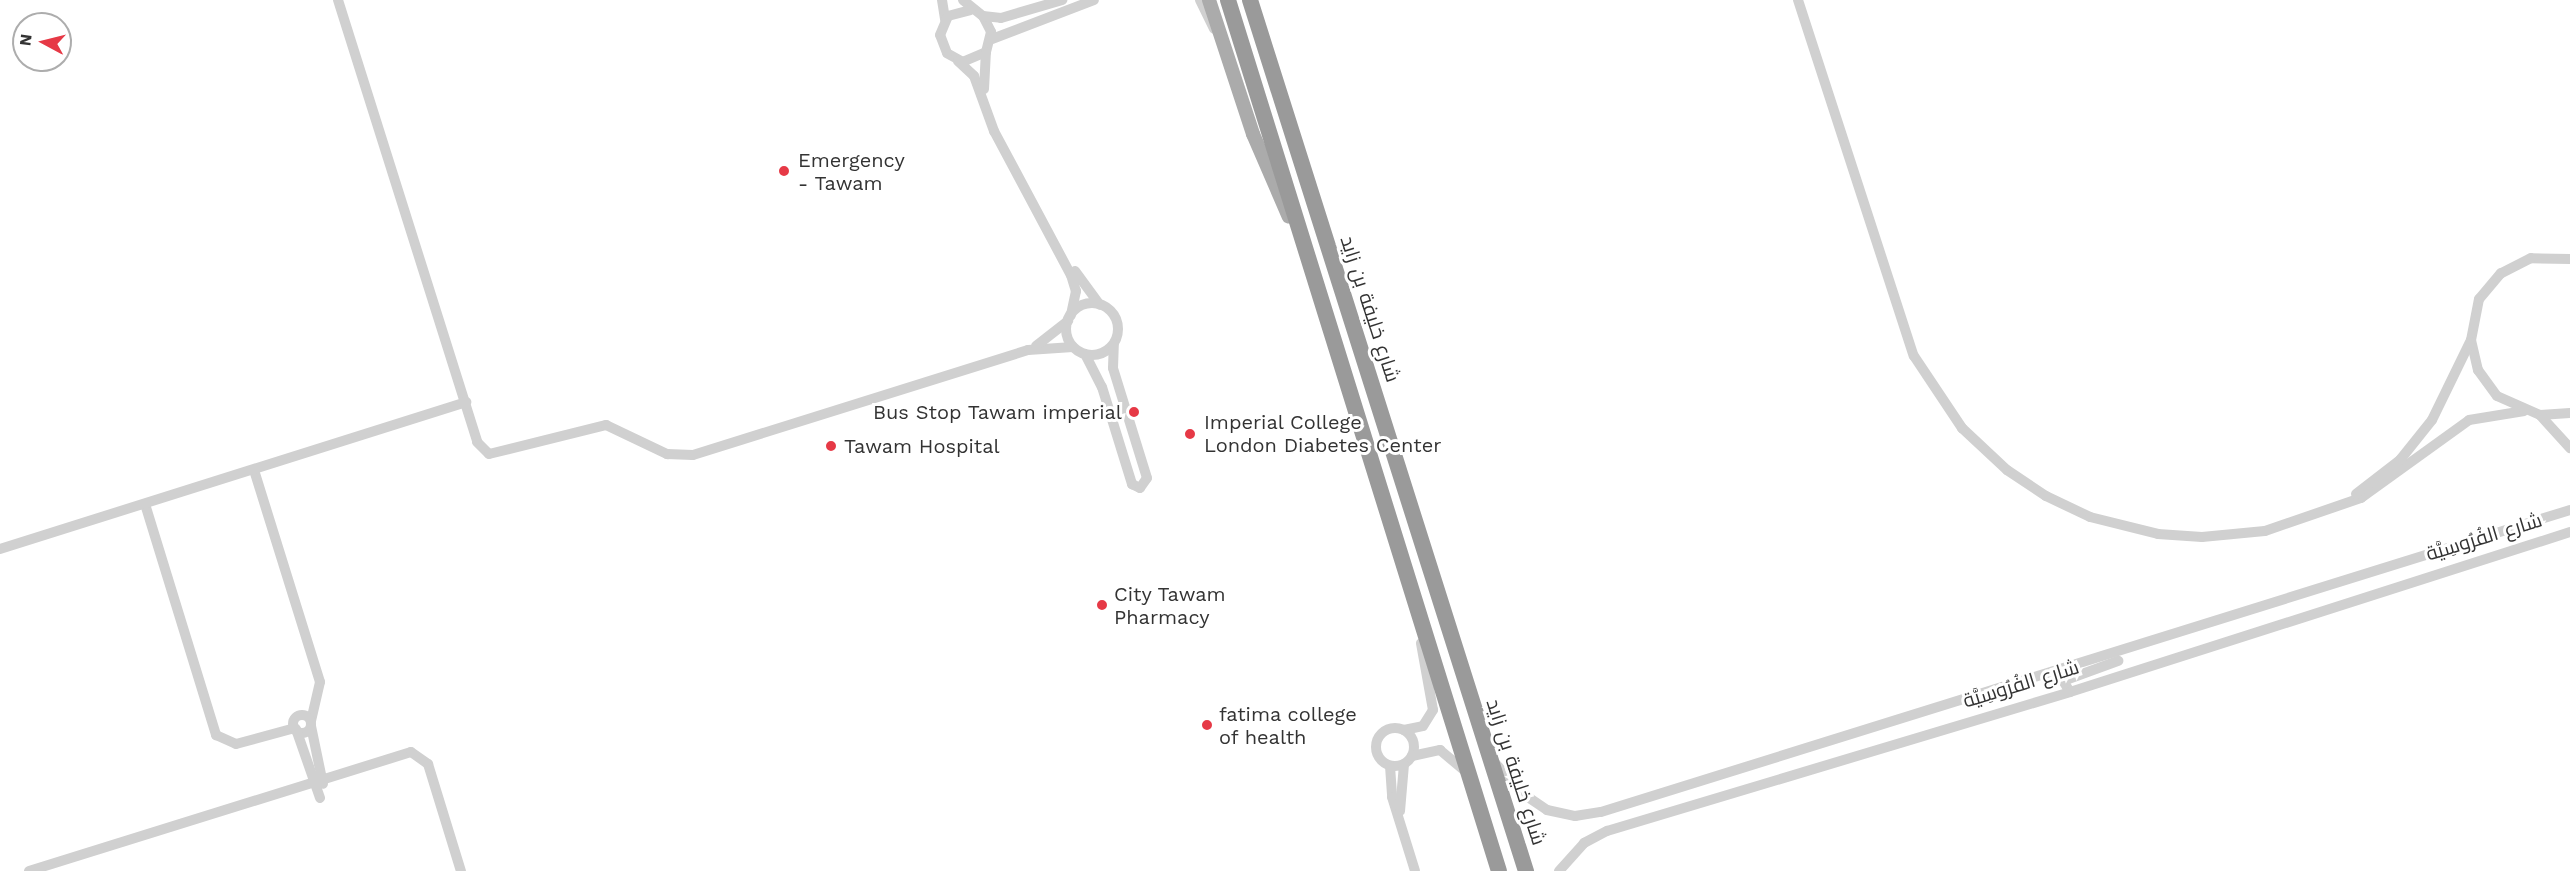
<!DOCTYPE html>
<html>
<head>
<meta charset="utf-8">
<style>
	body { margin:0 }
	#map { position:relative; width:2570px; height:871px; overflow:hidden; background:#fff; font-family:"Work Sans",Cairo,sans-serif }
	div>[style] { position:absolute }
	.minor>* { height:10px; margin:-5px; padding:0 5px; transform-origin:5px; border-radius:5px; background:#d0d0d0 }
	.minor>.ring { margin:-5px; padding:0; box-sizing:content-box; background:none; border:10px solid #d0d0d0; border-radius:50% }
	.major>* { height:14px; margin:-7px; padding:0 7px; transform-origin:7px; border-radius:7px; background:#ababab }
	.highway>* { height:16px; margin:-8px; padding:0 8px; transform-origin:8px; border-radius:8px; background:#9a9a9a }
	.dots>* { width:16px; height:16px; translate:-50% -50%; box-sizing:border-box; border:3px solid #fff; border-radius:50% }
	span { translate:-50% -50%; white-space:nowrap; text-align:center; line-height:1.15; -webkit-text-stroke:6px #fff; paint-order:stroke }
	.poi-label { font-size:20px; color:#333 }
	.left { translate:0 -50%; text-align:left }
	.right { translate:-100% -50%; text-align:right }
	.street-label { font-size:20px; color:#333 }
	.north { position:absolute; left:12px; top:12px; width:60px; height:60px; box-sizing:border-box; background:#fff; border:2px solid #adadad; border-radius:50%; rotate:277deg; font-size:16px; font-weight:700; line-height:24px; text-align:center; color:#333 }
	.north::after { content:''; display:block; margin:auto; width:21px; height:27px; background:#e63946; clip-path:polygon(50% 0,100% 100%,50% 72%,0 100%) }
</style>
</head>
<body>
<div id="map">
	<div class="minor">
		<div style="left:338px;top:0;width:463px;rotate:72.5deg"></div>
		<div style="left:477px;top:442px;width:17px;rotate:45deg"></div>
		<div style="left:489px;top:454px;width:121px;rotate:-13.9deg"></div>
		<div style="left:606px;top:425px;width:68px;rotate:25.4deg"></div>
		<div style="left:667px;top:454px;width:26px;rotate:2deg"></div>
		<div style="left:693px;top:455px;width:351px;rotate:-17.4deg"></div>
		<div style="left:1028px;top:350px;width:45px;rotate:-3.8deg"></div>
		<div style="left:942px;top:0;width:20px;rotate:81deg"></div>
		<div style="left:963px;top:0;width:26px;rotate:39deg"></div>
		<div style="left:983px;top:16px;width:18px;rotate:63deg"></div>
		<div style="left:991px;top:32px;width:21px;rotate:104deg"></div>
		<div style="left:986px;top:52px;width:25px;rotate:157deg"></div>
		<div style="left:963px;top:62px;width:18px;rotate:-151deg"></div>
		<div style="left:947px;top:53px;width:19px;rotate:-111deg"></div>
		<div style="left:940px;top:35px;width:21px;rotate:-67deg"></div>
		<div style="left:948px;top:16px;width:23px;rotate:-15deg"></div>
		<div style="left:1200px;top:0;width:32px;rotate:64deg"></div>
		<div style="left:1798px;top:0;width:374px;rotate:72deg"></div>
		<div style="left:1914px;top:356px;width:87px;rotate:56.3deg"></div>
		<div style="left:1962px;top:428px;width:62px;rotate:43deg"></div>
		<div style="left:2007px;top:470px;width:47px;rotate:33.7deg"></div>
		<div style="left:2046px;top:496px;width:49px;rotate:25.5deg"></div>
		<div style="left:2090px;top:517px;width:70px;rotate:14deg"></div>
		<div style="left:2158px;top:534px;width:44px;rotate:3.9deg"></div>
		<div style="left:2202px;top:537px;width:63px;rotate:-5.4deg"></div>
		<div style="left:2265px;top:531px;width:102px;rotate:-19deg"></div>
		<div style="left:2361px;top:498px;width:133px;rotate:-35.8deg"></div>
		<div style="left:2469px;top:420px;width:56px;rotate:-9.3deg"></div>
		<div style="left:983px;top:16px;width:18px;rotate:6deg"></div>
		<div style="left:1001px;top:18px;width:64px;rotate:-16.4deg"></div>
		<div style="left:992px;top:39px;width:109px;rotate:-20.9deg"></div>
		<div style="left:958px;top:61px;width:22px;rotate:43deg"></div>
		<div style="left:974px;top:76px;width:59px;rotate:70deg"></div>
		<div style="left:994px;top:131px;width:163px;rotate:61.9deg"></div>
		<div style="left:1071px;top:275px;width:17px;rotate:73deg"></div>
		<div style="left:1076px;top:291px;width:25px;rotate:102deg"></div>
		<div style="left:984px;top:89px;width:37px;rotate:-87deg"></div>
		<div style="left:2570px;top:259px;width:39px;rotate:-179deg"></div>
		<div style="left:2531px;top:258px;width:34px;rotate:153deg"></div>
		<div style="left:2501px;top:273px;width:34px;rotate:130deg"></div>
		<div style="left:2479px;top:299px;width:42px;rotate:101deg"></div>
		<div style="left:2471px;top:340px;width:31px;rotate:77deg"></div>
		<div style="left:2478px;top:370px;width:32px;rotate:54deg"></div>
		<div style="left:2497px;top:396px;width:47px;rotate:23.8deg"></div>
		<div style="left:2540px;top:415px;width:30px;rotate:-4deg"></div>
		<div style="left:1075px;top:271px;width:42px;rotate:53.7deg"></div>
		<div class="ring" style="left:1066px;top:303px;width:42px;height:42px"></div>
		<div style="left:1036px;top:346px;width:41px;rotate:-38deg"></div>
		<div style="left:1085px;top:354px;width:37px;rotate:63deg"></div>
		<div style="left:1102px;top:387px;width:102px;rotate:72.8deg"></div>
		<div style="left:1132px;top:484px;width:9px;rotate:27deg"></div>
		<div style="left:1140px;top:488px;width:12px;rotate:-55deg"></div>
		<div style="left:1147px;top:478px;width:115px;rotate:-107.2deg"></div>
		<div style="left:1113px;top:368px;width:24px;rotate:-88deg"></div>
		<div style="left:2540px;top:415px;width:45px;rotate:47.7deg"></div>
		<div style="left:254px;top:470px;width:222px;rotate:72.7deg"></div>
		<div style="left:320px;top:682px;width:40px;rotate:103deg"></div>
		<div style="left:2356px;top:494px;width:56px;rotate:-37.7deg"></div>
		<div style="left:2400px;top:460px;width:51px;rotate:-51.3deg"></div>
		<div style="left:2432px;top:420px;width:87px;rotate:-64deg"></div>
		<div style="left:145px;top:504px;width:242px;rotate:72.9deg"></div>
		<div style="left:216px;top:735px;width:22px;rotate:24deg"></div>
		<div style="left:236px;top:744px;width:61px;rotate:-15.2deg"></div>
		<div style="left:0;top:549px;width:489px;rotate:-17.5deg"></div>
		<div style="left:2070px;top:692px;width:13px;rotate:-122deg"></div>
		<div style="left:2063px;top:681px;width:59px;rotate:-20deg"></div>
		<div class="ring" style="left:293px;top:715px;width:8px;height:8px"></div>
		<div style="left:311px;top:726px;width:59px;rotate:78.3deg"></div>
		<div class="ring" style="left:1376px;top:728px;width:28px;height:28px"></div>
		<div style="left:296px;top:729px;width:73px;rotate:70.8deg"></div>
		<div style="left:1404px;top:730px;width:19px;rotate:-12deg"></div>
		<div style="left:1423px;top:726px;width:19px;rotate:-58deg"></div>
		<div style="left:1433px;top:710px;width:68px;rotate:-100.2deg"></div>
		<div style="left:1412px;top:756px;width:29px;rotate:-12deg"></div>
		<div style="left:1440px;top:750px;width:33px;rotate:40deg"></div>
		<div style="left:1496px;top:764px;width:39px;rotate:48deg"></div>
		<div style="left:1522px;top:793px;width:30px;rotate:34deg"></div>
		<div style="left:1547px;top:810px;width:29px;rotate:12deg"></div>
		<div style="left:1575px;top:816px;width:26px;rotate:-9deg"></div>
		<div style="left:1601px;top:812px;width:1015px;rotate:-17.31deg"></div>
		<div style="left:1390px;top:766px;width:31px;rotate:86deg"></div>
		<div style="left:1392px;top:797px;width:77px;rotate:72.7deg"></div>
		<div style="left:1400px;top:811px;width:47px;rotate:-85.1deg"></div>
		<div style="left:29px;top:871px;width:400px;rotate:-17.3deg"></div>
		<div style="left:411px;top:752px;width:21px;rotate:35deg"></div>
		<div style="left:428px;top:764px;width:112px;rotate:72.9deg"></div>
		<div style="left:1559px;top:871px;width:38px;rotate:-48deg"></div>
		<div style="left:1584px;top:843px;width:26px;rotate:-28deg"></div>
		<div style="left:1607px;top:831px;width:483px;rotate:-16.7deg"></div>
		<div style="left:2070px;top:692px;width:525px;rotate:-17.74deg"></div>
	</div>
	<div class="major">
		<div style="left:1209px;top:0;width:141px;rotate:71.8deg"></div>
		<div style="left:1253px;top:134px;width:90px;rotate:66.6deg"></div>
	</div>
	<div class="highway">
		<div style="left:1228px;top:0;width:912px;rotate:72.72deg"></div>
		<div style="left:1250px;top:0;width:914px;rotate:72.42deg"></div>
	</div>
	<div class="dots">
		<div style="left:784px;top:171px;background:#e63946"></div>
		<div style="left:1134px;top:412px;background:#e63946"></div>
		<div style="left:1190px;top:434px;background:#e63946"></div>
		<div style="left:831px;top:446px;background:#e63946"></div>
		<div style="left:1102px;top:605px;background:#e63946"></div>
		<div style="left:1207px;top:725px;background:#e63946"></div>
	</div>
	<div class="poi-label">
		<span class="left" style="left:798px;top:172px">Emergency<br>- Tawam</span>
		<span class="right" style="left:1122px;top:412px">Bus Stop Tawam imperial</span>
		<span class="left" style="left:1204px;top:434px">Imperial College<br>London Diabetes Center</span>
		<span class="left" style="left:844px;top:446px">Tawam Hospital</span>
		<span class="left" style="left:1114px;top:606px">City Tawam<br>Pharmacy</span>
		<span class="left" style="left:1219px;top:726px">fatima college<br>of health</span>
	</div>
	<div class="street-label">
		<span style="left:1370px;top:309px;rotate:72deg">شارع خليفة بن زايد</span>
		<span style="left:2484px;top:537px;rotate:-17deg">شارع الفُرُوسِيَّة</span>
		<span style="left:2021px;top:684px;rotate:-17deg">شارع الفُرُوسِيَّة</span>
		<span style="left:1516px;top:772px;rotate:72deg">شارع خليفة بن زايد</span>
	</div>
	<div class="north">N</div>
</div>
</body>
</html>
